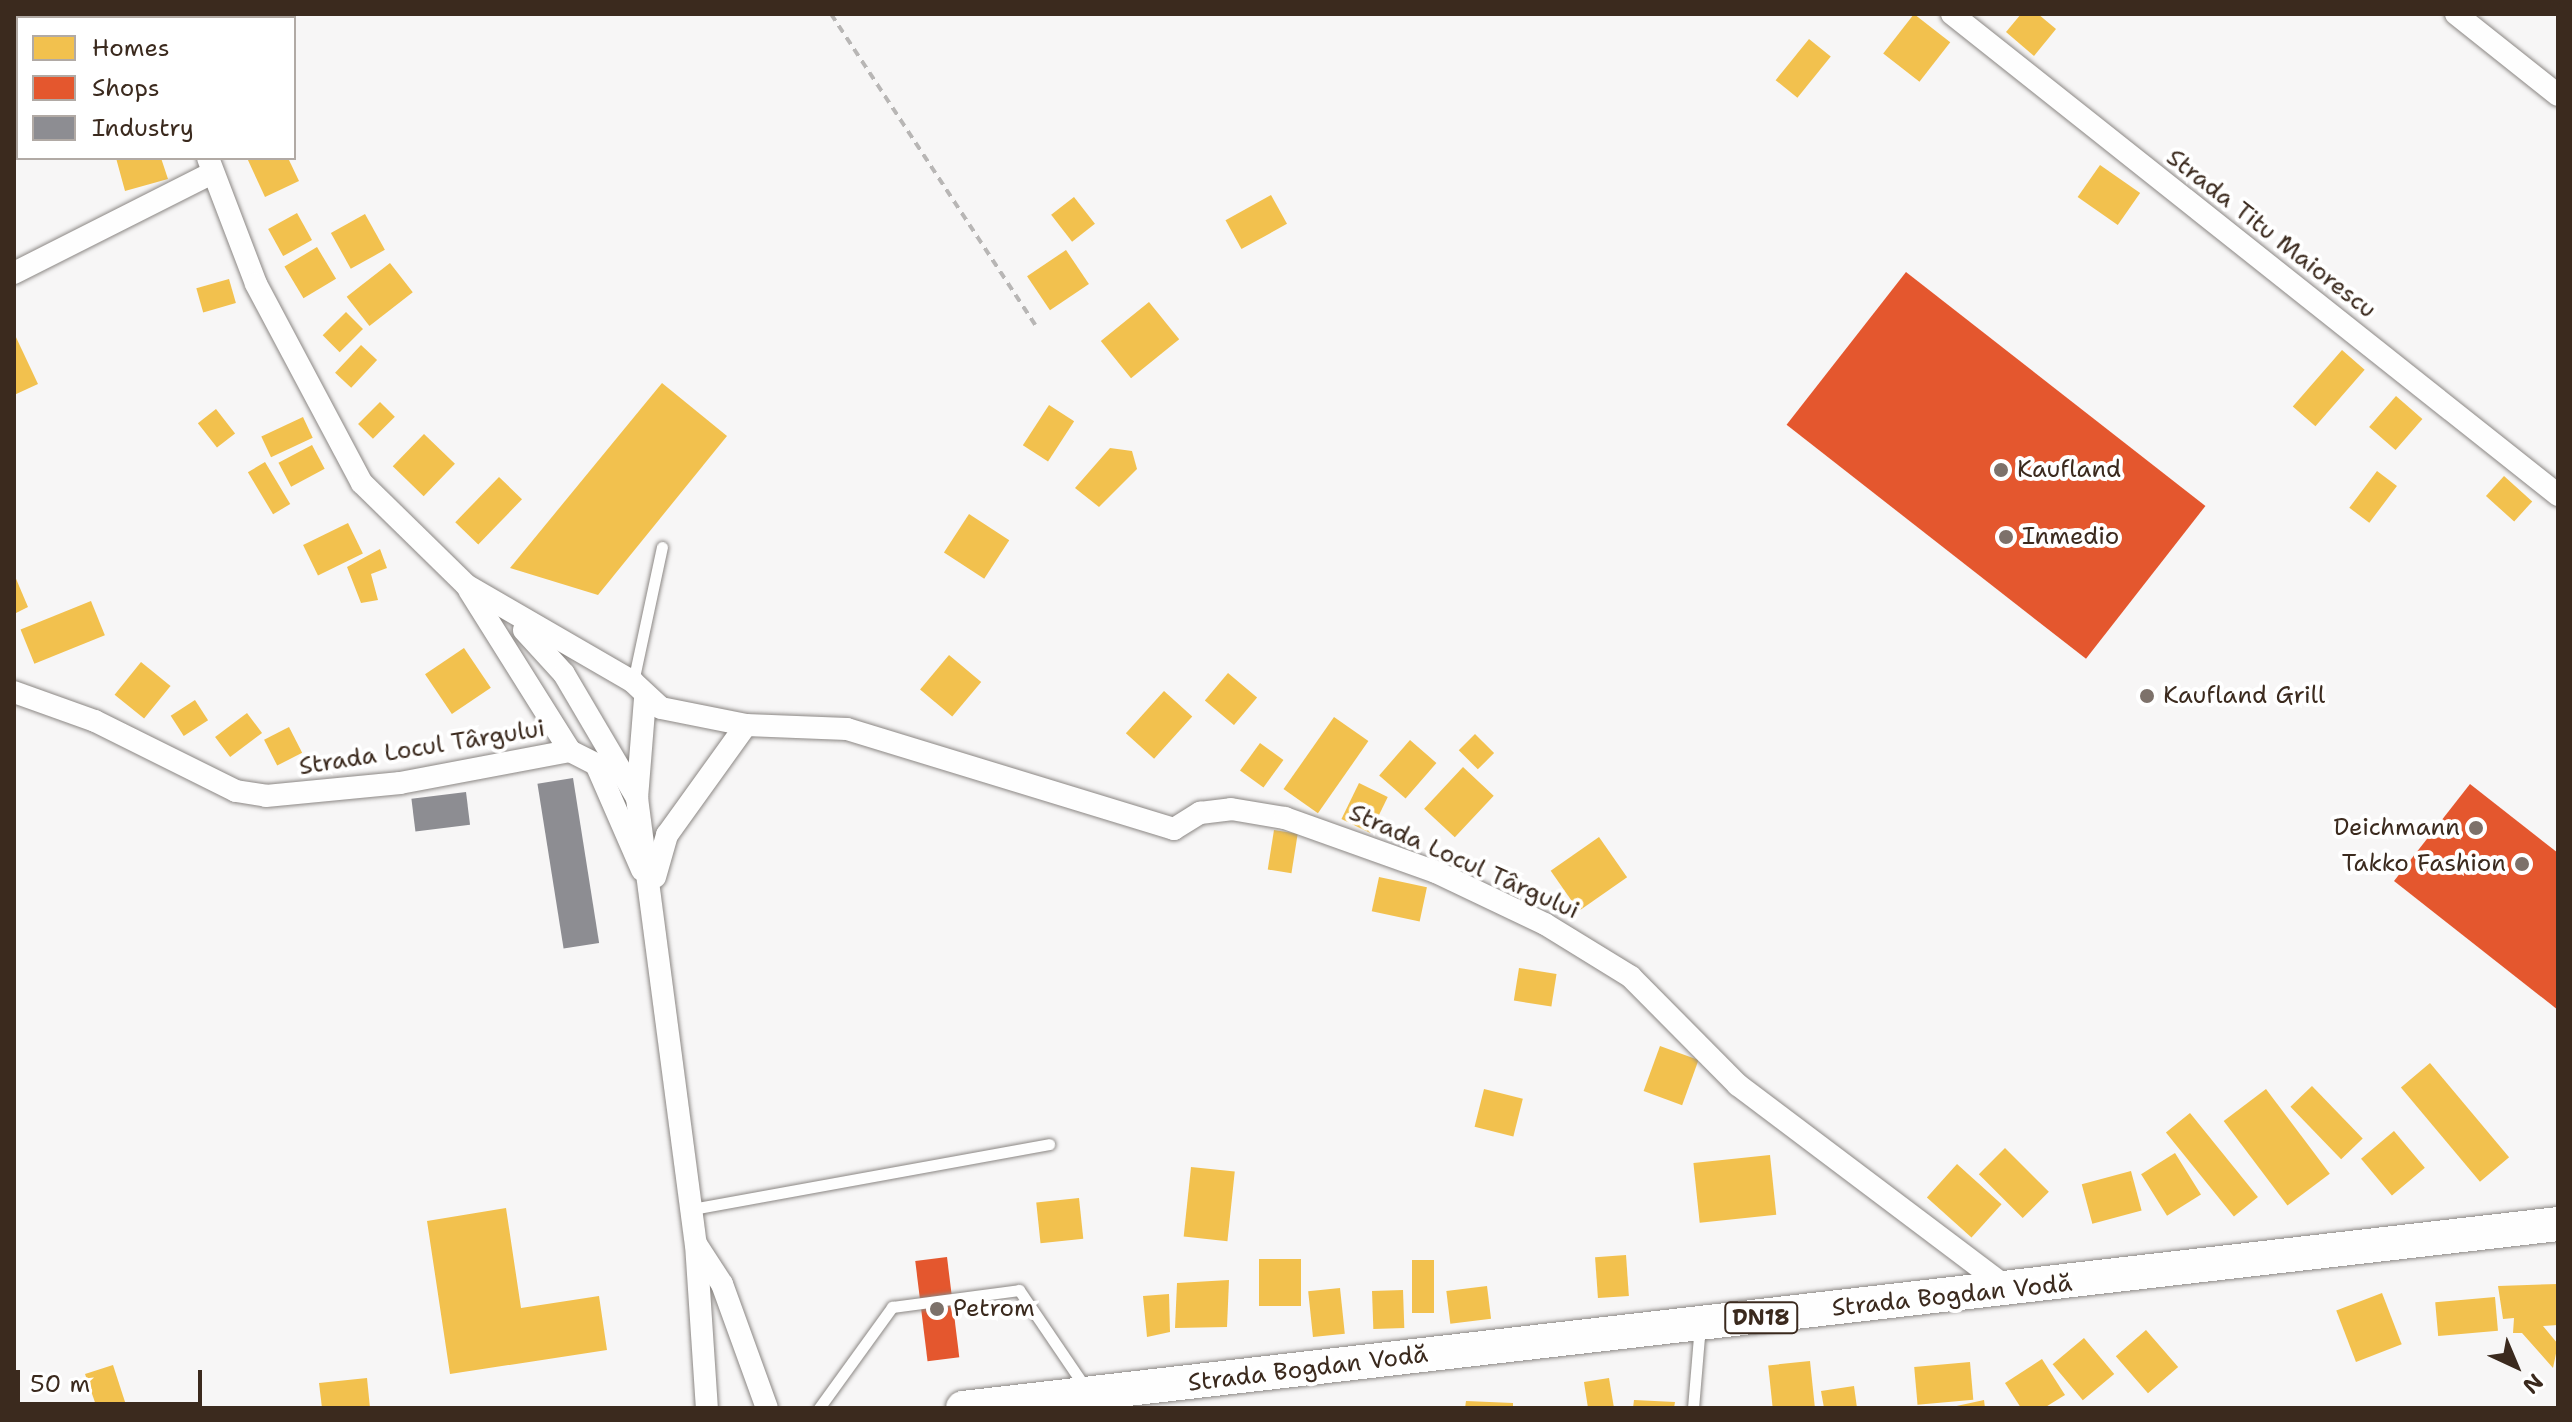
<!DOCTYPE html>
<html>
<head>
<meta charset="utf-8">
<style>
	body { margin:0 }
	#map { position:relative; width:2572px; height:1422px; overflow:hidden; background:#f7f6f6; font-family:"Shantell Sans",sans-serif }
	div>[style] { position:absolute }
	.homes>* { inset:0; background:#f2c14e; transform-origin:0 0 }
	.shops>* { inset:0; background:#e4572e; transform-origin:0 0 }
	.industry>* { inset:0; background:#8d8d92; transform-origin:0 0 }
	.path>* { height:4px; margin-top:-2px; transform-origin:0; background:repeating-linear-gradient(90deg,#b8b6b5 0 8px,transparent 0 14px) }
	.roads { filter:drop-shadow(0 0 2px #8b8784) drop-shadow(0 0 2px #8b8784) }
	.lane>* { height:11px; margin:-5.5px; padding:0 5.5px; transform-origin:5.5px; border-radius:5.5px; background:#fefefe }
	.street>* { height:22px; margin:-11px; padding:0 11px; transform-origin:11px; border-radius:11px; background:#fefefe }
	.primary>* { height:34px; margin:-17px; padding:0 17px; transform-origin:17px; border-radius:17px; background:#fefefe }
	.dots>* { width:22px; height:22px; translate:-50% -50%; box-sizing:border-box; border:4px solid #fff; border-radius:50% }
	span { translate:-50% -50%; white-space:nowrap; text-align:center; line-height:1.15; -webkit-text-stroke:8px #fff; paint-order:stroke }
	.shield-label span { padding:2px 6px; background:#fff; border:2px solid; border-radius:6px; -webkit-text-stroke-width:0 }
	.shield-label { font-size:22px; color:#3b2a1e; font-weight:700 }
	.street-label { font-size:24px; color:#3b2a1e }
	.poi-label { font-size:24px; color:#3b2a1e }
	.left { translate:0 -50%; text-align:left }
	.right { translate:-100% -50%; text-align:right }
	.frame { position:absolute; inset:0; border:16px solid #3b2a1e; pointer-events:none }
	.legend { position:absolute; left:16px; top:16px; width:280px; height:144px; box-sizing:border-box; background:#fff; border:2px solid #b1aaa5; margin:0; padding:10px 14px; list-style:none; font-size:24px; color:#3b2a1e }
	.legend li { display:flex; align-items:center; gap:16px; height:40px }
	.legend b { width:40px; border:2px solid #b1aaa5 }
	.north { position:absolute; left:2476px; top:1326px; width:80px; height:80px; -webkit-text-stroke:6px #fff; paint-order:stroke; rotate:136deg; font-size:22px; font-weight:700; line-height:32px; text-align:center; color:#3b2a1e }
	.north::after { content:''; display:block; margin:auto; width:28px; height:36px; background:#3b2a1e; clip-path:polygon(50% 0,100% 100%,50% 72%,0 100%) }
	.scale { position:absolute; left:16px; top:1370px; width:186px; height:36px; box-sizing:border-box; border:4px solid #3b2a1e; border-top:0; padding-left:10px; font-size:24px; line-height:28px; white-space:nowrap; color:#3b2a1e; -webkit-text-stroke:6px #fff; paint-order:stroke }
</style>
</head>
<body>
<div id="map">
	<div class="homes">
		<div style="clip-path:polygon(165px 14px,166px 18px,136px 17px,148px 14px)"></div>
		<div style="left:1914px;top:14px;width:46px;height:50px;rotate:38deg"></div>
		<div style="clip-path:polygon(2021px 14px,2038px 14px,2056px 29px,2034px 56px,2006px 32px)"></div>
		<div style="left:1809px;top:39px;width:28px;height:53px;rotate:39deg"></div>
		<div style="clip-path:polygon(116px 158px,161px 158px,168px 179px,125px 191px)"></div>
		<div style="clip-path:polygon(247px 158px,288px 158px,299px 181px,265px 197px)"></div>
		<div style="left:2100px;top:165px;width:49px;height:39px;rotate:35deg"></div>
		<div style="left:1271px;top:195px;width:33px;height:52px;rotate:61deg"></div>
		<div style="left:1074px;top:197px;width:34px;height:29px;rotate:52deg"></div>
		<div style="left:297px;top:213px;width:31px;height:33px;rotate:61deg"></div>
		<div style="left:365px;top:214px;width:41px;height:39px;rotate:61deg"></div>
		<div style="left:317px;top:247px;width:37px;height:38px;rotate:59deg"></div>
		<div style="left:1066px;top:250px;width:41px;height:47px;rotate:56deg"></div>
		<div style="left:390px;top:263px;width:37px;height:55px;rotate:52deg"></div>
		<div style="left:229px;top:279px;width:25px;height:34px;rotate:74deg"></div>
		<div style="left:1149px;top:302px;width:48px;height:62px;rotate:51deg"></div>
		<div style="left:346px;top:312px;width:24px;height:33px;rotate:45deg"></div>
		<div style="clip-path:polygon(14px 333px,38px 384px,14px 395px)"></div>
		<div style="left:361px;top:345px;width:22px;height:38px;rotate:43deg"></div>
		<div style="left:2342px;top:350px;width:30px;height:75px;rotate:41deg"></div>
		<div style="clip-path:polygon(662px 383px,727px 436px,598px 595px,510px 568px)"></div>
		<div style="left:2396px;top:396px;width:35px;height:41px;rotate:41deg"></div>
		<div style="left:380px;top:402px;width:21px;height:31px;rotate:45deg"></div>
		<div style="left:1049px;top:405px;width:30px;height:48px;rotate:33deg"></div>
		<div style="left:216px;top:409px;width:31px;height:23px;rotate:52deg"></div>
		<div style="left:303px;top:417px;width:23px;height:46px;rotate:65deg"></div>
		<div style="left:424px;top:434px;width:43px;height:45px;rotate:44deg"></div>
		<div style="left:312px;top:445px;width:27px;height:38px;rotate:62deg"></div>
		<div style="clip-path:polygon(1110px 448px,1132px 451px,1137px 469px,1099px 507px,1075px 488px)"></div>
		<div style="left:265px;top:462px;width:49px;height:20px;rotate:59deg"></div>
		<div style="left:2377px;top:471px;width:25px;height:46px;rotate:37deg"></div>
		<div style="left:2504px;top:476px;width:38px;height:27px;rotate:42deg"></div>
		<div style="left:499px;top:477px;width:32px;height:63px;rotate:44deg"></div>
		<div style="left:969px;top:514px;width:48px;height:46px;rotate:33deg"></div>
		<div style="left:348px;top:523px;width:34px;height:50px;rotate:64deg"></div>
		<div style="clip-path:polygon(380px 549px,387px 568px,371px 574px,378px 600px,361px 603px,347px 567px)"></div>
		<div style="clip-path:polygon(14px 574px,28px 607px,14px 614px)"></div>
		<div style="left:91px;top:601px;width:37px;height:76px;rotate:68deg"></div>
		<div style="left:464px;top:648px;width:48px;height:47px;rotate:56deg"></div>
		<div style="left:949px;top:655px;width:42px;height:45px;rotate:40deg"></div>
		<div style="left:141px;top:662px;width:38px;height:42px;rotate:39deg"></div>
		<div style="left:1228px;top:673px;width:38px;height:36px;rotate:40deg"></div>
		<div style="left:1164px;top:691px;width:38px;height:57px;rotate:42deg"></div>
		<div style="left:195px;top:700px;width:24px;height:29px;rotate:57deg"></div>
		<div style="left:247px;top:713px;width:25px;height:40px;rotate:53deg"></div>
		<div style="left:1334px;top:717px;width:42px;height:88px;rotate:35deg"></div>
		<div style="left:289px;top:727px;width:29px;height:28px;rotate:63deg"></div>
		<div style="left:1475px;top:734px;width:27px;height:23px;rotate:45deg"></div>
		<div style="left:1410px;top:740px;width:35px;height:47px;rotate:41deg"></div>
		<div style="left:1260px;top:743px;width:29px;height:34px;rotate:36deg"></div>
		<div style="left:1463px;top:767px;width:42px;height:57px;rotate:43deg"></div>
		<div style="left:1359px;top:783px;width:32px;height:40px;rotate:26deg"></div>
		<div style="left:1274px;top:830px;width:24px;height:40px;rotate:9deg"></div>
		<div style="left:1599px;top:837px;width:49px;height:59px;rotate:55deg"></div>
		<div style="left:1379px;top:877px;width:49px;height:35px;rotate:12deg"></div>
		<div style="left:1519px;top:968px;width:38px;height:33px;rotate:9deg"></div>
		<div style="left:1660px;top:1046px;width:41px;height:48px;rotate:20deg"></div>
		<div style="left:2430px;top:1063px;width:123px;height:38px;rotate:50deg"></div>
		<div style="left:2312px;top:1086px;width:73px;height:30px;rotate:46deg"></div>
		<div style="left:1484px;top:1089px;width:40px;height:39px;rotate:14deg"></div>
		<div style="left:2266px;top:1089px;width:106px;height:53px;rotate:53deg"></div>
		<div style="left:2190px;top:1113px;width:108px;height:31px;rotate:51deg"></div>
		<div style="left:2394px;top:1131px;width:48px;height:43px;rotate:50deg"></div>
		<div style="left:2005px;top:1148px;width:62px;height:37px;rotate:45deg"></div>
		<div style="left:2175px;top:1153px;width:49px;height:40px;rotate:58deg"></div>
		<div style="left:1770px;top:1155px;width:60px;height:77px;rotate:84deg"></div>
		<div style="left:1957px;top:1164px;width:60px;height:45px;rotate:42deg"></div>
		<div style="left:1191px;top:1167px;width:44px;height:70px;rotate:6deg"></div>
		<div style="left:2131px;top:1171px;width:41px;height:51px;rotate:75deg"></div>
		<div style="left:1079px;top:1198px;width:41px;height:43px;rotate:84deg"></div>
		<div style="clip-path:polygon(506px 1208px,521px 1308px,599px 1296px,607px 1350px,450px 1374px,427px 1221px)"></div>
		<div style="left:1626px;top:1255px;width:41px;height:31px;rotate:86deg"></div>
		<div style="left:1259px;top:1259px;width:42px;height:47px"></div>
		<div style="left:1412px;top:1260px;width:22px;height:53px"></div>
		<div style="clip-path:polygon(1229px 1280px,1227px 1327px,1175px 1328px,1177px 1283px)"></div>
		<div style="clip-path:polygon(2558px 1284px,2558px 1325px,2543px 1326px,2558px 1344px,2553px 1368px,2522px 1333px,2513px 1333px,2514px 1318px,2503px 1319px,2498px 1286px)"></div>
		<div style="left:1487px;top:1286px;width:33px;height:41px;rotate:83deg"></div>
		<div style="left:1340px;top:1288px;width:46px;height:32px;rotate:84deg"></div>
		<div style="left:1403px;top:1290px;width:38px;height:31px;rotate:88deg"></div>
		<div style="left:2382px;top:1293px;width:55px;height:49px;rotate:69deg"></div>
		<div style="clip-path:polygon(1169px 1294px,1170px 1332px,1147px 1337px,1143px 1296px)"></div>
		<div style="left:2495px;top:1297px;width:34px;height:60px;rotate:85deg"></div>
		<div style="left:2146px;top:1330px;width:49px;height:40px;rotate:49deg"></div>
		<div style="left:2084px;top:1338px;width:47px;height:41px;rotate:50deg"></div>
		<div style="clip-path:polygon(2042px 1359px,2065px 1395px,2044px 1408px,2021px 1408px,2005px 1383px)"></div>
		<div style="left:1810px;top:1361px;width:47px;height:42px;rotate:84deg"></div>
		<div style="left:1970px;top:1362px;width:38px;height:56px;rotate:85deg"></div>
		<div style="clip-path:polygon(113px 1365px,127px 1408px,97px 1408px,85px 1374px)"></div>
		<div style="clip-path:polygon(367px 1378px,370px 1408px,322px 1408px,319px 1383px)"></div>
		<div style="clip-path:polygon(1609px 1378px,1614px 1408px,1588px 1408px,1584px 1382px)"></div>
		<div style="clip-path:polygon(1854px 1386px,1857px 1408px,1824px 1408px,1821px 1391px)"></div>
		<div style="clip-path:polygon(1634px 1400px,1675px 1402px,1674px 1408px,1633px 1408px)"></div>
		<div style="clip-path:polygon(1984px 1400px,1985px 1408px,1952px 1408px,1952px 1407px)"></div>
		<div style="clip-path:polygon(1466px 1401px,1513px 1403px,1513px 1408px,1465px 1408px)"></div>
	</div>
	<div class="shops">
		<div style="left:1906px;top:272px;width:380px;height:194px;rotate:38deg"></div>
		<div style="clip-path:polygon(2470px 784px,2558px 853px,2558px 1010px,2394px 881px)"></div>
		<div style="left:947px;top:1257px;width:101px;height:32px;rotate:83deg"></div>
	</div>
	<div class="industry">
		<div style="left:573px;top:778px;width:167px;height:36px;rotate:81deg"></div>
		<div style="left:466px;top:792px;width:33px;height:55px;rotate:83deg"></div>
	</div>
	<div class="path">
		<div style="left:831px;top:14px;width:372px;rotate:56.7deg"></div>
	</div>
	<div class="roads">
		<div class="lane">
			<div style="left:633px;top:682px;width:138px;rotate:-77.9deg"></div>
			<div style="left:692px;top:1209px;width:363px;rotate:-10.3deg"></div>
			<div style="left:819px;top:1408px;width:125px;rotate:-54.1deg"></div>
			<div style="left:892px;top:1307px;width:128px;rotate:-7.6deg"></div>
			<div style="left:1019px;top:1290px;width:121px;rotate:55.8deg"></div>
			<div style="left:1693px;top:1408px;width:83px;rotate:-85.2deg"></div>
		</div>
		<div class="street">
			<div style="left:196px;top:14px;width:4px;rotate:90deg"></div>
			<div style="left:1952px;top:14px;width:774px;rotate:38.44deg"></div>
			<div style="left:2456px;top:14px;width:130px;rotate:38.5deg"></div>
			<div style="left:208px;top:158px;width:135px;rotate:69.1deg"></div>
			<div style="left:256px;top:284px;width:225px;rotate:62deg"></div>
			<div style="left:362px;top:483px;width:146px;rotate:44.4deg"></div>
			<div style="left:466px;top:585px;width:193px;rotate:30.1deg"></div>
			<div style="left:633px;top:682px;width:38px;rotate:43deg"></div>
			<div style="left:661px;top:708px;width:87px;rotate:11.3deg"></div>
			<div style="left:746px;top:725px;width:101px;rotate:2.3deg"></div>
			<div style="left:847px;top:729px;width:342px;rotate:17deg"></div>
			<div style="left:1174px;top:829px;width:31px;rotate:-32deg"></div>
			<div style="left:1200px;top:813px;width:31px;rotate:-7deg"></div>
			<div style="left:1231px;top:809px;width:55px;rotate:9.5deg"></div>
			<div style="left:1285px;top:818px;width:160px;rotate:19.7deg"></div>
			<div style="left:1436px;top:872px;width:121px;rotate:25.5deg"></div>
			<div style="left:1545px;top:924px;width:101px;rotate:31.6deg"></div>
			<div style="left:1631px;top:977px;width:152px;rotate:45.3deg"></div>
			<div style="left:1738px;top:1085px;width:339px;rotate:37deg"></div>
			<div style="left:14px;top:273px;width:220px;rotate:-26.8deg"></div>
			<div style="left:469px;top:590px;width:190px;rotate:57.9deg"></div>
			<div style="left:524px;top:630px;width:59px;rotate:47.7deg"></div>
			<div style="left:564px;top:674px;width:144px;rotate:59.5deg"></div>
			<div style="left:637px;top:798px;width:450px;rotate:82.5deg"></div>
			<div style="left:696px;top:1244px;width:164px;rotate:86.2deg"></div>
			<div style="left:14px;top:692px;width:86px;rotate:19.7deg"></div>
			<div style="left:95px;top:721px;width:157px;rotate:26.4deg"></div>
			<div style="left:236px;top:791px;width:30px;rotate:9deg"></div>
			<div style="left:266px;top:796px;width:135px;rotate:-5.5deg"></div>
			<div style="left:400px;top:783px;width:173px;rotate:-10.7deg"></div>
			<div style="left:570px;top:751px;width:29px;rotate:27deg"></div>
			<div style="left:596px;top:764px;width:116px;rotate:66.5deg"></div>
			<div style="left:637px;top:798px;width:100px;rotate:-85.4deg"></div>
			<div style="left:655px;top:877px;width:44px;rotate:-74.1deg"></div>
			<div style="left:667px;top:835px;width:135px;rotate:-54.3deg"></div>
			<div style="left:696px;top:1244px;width:48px;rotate:57deg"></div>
			<div style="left:722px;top:1284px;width:132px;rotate:70.1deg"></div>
		</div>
		<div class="primary">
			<div style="left:963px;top:1408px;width:1606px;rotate:-6.58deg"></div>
		</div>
	</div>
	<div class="dots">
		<div style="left:2001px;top:470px;background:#7d716a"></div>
		<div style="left:2006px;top:537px;background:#7d716a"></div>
		<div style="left:2147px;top:696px;background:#7d716a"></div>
		<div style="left:2476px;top:828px;background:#7d716a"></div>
		<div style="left:2522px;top:864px;background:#7d716a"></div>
		<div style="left:937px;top:1309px;background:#7d716a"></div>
	</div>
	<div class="shield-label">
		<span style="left:1761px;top:1318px">DN18</span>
	</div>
	<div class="street-label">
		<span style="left:2271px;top:234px;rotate:38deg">Strada Titu Maiorescu</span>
		<span style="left:422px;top:748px;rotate:-9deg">Strada Locul Târgului</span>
		<span style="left:1464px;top:862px;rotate:24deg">Strada Locul Târgului</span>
		<span style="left:1952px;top:1296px;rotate:-6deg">Strada Bogdan Vodă</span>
		<span style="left:1308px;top:1369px;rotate:-7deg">Strada Bogdan Vodă</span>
	</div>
	<div class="poi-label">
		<span class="left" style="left:2017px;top:470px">Kaufland</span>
		<span class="left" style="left:2022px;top:537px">Inmedio</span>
		<span class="left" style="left:2163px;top:696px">Kaufland Grill</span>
		<span class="right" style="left:2460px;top:828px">Deichmann</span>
		<span class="right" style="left:2506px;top:864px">Takko Fashion</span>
		<span class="left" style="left:953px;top:1309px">Petrom</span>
	</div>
	<div class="frame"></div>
	<ul class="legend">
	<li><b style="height:22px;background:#f2c14e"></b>Homes</li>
	<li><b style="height:22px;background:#e4572e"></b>Shops</li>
	<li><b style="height:22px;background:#8d8d92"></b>Industry</li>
	</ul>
	<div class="north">N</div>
	<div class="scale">50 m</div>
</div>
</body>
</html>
